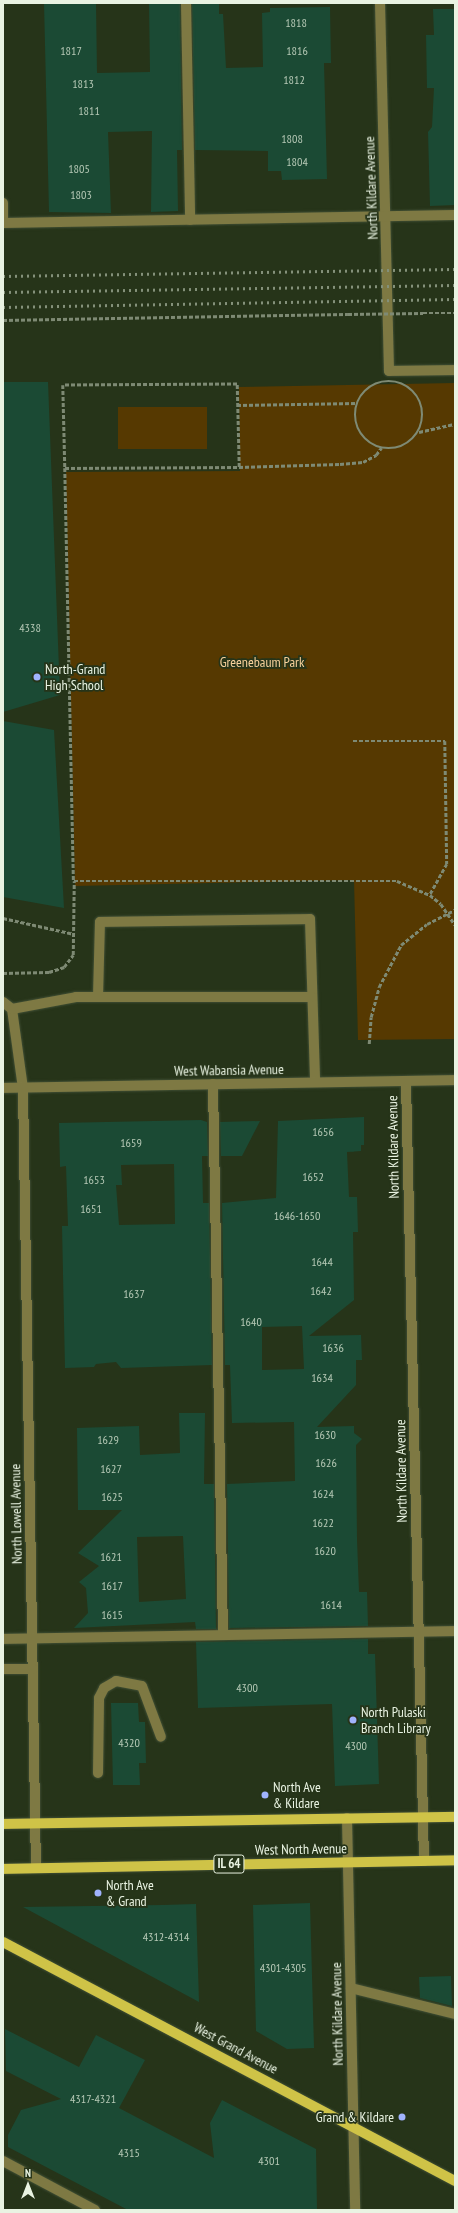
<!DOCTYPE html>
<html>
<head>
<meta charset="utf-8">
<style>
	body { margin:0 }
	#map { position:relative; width:458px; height:2213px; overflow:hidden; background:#263419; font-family:"PT Sans Narrow",sans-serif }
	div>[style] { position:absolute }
	.green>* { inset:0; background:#563901; transform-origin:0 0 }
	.building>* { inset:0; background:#1b4a34 }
	.path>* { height:2.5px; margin-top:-1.25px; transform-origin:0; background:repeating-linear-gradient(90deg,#7e8a74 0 4px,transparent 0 6px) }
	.path>.ring { margin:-1.25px; padding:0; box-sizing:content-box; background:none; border:2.5px solid #7e8a74; border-radius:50% }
	.roads { filter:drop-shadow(0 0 1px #414f35) drop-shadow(0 0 1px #414f35) }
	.minor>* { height:10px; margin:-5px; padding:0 5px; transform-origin:5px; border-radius:5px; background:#7e7943 }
	.major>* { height:10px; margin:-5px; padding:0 5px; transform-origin:5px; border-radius:5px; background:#cfc347 }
	.rail>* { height:3px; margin-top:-1.5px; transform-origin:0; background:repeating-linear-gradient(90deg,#84917a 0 2px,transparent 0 6px) }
	.path-bridge>* { height:2.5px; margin-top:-1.25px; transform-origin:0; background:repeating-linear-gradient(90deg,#7e8a74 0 4px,transparent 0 6px) }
	.dots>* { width:11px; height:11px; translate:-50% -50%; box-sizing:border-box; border:2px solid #263419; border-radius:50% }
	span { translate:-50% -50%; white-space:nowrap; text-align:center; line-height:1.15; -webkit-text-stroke:3.5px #263419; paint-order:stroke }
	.number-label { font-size:12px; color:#b6c9b6 }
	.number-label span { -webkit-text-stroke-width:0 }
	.shield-label span { padding:1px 3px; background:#263419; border:1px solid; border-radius:3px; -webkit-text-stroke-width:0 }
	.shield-label { font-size:13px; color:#e9f3e2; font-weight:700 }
	.street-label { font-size:14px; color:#e9f3e2 }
	.park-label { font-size:14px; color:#f9d29c }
	.poi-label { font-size:14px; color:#e9f3e2 }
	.left { translate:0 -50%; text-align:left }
	.right { translate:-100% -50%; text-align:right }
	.frame { position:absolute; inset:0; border:4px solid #e9f3e2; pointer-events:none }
	.north { position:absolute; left:8px; top:2165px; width:40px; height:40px; -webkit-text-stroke:3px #263419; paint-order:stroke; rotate:0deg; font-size:11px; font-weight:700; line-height:16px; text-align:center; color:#e9f3e2 }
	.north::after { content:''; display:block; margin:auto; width:14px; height:18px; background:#e9f3e2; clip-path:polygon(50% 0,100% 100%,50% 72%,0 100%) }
</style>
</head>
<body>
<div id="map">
	<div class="green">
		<div style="clip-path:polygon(455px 383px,455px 1039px,358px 1040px,354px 880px,75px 886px,66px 472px,240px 471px,239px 387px)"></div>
		<div style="left:118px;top:407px;width:89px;height:42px"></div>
	</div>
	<div class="building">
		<div style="clip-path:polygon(44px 3px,96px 3px,97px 73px,150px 72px,149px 3px,180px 3px,182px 150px,177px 150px,178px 211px,151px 212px,152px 131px,108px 132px,111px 213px,49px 212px)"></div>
		<div style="clip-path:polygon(192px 3px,219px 3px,219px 14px,223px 14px,226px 68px,263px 67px,262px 13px,270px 12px,270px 8px,330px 7px,331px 63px,324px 63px,327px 179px,282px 180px,281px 171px,268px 171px,268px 151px,195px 150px)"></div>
		<div style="clip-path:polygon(433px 9px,455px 9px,455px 205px,430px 206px,428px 132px,432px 127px,434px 88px,427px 88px,426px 35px,434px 35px)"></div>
		<div style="clip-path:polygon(3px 382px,48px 382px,60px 695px,3px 712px)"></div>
		<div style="clip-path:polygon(3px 721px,54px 730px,64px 908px,3px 897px)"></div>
		<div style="clip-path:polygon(evenodd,364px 1117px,364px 1145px,361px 1145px,361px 1151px,347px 1152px,349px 1197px,357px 1197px,358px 1232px,353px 1232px,354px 1300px,309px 1336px,361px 1335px,362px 1360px,356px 1360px,356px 1385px,317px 1427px,354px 1426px,354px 1433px,362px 1439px,356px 1445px,357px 1539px,359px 1592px,367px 1592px,368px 1626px,229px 1628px,227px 1484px,295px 1481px,294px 1422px,232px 1423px,230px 1365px,225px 1365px,222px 1203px,276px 1198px,278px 1121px,364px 1117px,302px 1326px,304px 1369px,262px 1370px,262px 1327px,302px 1326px)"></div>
		<div style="clip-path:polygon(evenodd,201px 1120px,207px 1122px,208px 1156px,202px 1156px,203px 1203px,209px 1203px,212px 1365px,121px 1368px,116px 1362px,96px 1364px,94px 1367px,65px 1368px,62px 1226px,68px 1226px,66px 1166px,60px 1167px,59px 1123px,201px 1120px,174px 1164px,175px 1224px,119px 1225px,116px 1185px,122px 1185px,121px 1165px,174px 1164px)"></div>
		<div style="clip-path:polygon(260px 1121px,242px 1156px,221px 1156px,220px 1122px)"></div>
		<div style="clip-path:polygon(evenodd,179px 1413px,205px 1413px,204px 1484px,214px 1484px,216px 1629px,196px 1629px,195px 1622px,74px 1628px,88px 1613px,86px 1588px,79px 1582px,99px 1566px,78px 1553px,122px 1510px,78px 1510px,77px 1428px,139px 1426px,140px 1455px,180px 1453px,179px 1413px,183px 1536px,186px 1599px,139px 1602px,137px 1537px,183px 1536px)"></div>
		<div style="clip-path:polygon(368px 1639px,368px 1654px,375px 1654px,379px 1784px,335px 1786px,332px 1704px,198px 1708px,196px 1642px)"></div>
		<div style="clip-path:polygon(111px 1703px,138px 1703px,139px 1722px,145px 1722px,146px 1763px,139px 1763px,140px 1785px,113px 1785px)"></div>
		<div style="clip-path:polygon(310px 1903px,314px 2048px,287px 2049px,256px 2031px,253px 1905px)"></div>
		<div style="clip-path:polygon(196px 1904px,199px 2002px,23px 1907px,163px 1905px)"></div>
		<div style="clip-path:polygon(451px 1976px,452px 2006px,420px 1998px,419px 1977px)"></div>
		<div style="clip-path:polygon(5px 2029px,79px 2067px,96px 2035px,145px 2060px,119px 2108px,214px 2158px,210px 2123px,222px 2100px,316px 2149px,317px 2210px,128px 2210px,8px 2147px,8px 2135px,21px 2110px,61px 2099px,6px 2071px)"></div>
	</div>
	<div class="path">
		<div style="left:423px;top:313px;width:32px"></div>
		<div style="left:3px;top:320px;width:345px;rotate:-1deg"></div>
		<div class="ring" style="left:355px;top:381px;width:65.5px;height:65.5px"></div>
		<div style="left:237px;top:405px;width:120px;rotate:-1deg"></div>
		<div style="left:419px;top:432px;width:37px;rotate:-13deg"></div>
		<div style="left:239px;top:467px;width:83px;rotate:-91.4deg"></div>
		<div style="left:237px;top:384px;width:174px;rotate:179.7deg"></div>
		<div style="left:63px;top:385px;width:83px;rotate:88.6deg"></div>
		<div style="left:65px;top:468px;width:174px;rotate:-0.3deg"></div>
		<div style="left:239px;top:467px;width:101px;rotate:-1.7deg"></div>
		<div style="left:340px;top:464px;width:23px;rotate:-5deg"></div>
		<div style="left:363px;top:462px;width:15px;rotate:-28deg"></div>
		<div style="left:376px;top:455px;width:9px;rotate:-54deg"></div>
		<div style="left:65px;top:468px;width:413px;rotate:88.8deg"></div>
		<div style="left:74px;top:881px;width:323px"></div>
		<div style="left:397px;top:881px;width:36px;rotate:23deg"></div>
		<div style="left:430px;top:895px;width:14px;rotate:39deg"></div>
		<div style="left:441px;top:904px;width:25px;rotate:56deg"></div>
		<div style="left:353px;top:741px;width:92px"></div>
		<div style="left:445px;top:741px;width:123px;rotate:89.1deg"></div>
		<div style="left:447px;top:864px;width:35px;rotate:119deg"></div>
		<div style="left:3px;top:918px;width:73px;rotate:12.7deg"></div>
		<div style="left:3px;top:973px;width:46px;rotate:-1.2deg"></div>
		<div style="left:49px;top:972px;width:16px;rotate:-18deg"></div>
		<div style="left:64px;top:967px;width:15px;rotate:-53deg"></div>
		<div style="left:73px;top:955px;width:74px;rotate:-89.2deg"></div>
		<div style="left:369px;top:1044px;width:27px;rotate:-86deg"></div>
		<div style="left:371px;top:1017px;width:31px;rotate:-75deg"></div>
		<div style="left:379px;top:987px;width:47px;rotate:-62.4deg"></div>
		<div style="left:401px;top:945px;width:33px;rotate:-39deg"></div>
		<div style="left:427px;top:924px;width:31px;rotate:-27deg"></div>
	</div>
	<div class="roads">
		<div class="minor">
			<div style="left:186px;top:3px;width:217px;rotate:88.9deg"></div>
			<div style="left:380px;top:3px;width:368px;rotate:88.6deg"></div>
			<div style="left:389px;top:371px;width:66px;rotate:-0.9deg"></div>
			<div style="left:3px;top:203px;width:20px;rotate:90deg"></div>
			<div style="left:3px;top:223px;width:452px;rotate:-1deg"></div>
			<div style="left:98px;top:997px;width:75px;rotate:-88.5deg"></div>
			<div style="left:100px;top:922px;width:210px;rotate:-0.8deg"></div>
			<div style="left:310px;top:919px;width:163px;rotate:88.2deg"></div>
			<div style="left:3px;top:1002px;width:11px;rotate:38deg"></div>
			<div style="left:12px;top:1009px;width:80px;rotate:82.1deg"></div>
			<div style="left:23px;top:1088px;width:780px;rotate:89.05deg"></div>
			<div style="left:12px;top:1009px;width:65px;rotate:-10.6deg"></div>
			<div style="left:76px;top:997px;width:236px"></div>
			<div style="left:406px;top:1081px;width:780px;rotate:88.68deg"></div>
			<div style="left:213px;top:1084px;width:551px;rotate:88.96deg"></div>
			<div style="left:3px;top:1088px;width:452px;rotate:-1deg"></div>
			<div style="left:3px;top:1639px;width:452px;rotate:-1deg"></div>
			<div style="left:3px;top:1669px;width:30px"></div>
			<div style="left:98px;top:1773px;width:75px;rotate:-89.2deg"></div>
			<div style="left:99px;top:1698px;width:11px;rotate:-63deg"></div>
			<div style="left:104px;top:1688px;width:14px;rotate:-30deg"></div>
			<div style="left:116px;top:1681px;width:26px;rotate:11deg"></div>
			<div style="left:142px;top:1686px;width:54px;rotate:69.6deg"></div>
			<div style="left:347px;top:1818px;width:392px;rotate:88.8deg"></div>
			<div style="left:351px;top:1988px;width:107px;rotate:14deg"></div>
			<div style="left:3px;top:2161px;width:104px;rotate:28deg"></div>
		</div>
		<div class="major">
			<div style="left:3px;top:1824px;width:452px;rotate:-0.9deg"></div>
			<div style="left:3px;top:1869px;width:452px;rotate:-1.1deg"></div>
			<div style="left:3px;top:1942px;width:511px;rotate:27.87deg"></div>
		</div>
	</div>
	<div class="rail">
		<div style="left:3px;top:276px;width:452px;rotate:-0.9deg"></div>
		<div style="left:3px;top:292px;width:452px;rotate:-0.9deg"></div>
		<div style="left:3px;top:307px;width:452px;rotate:-1deg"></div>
	</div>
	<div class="path-bridge">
		<div style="left:348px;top:314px;width:75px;rotate:-0.8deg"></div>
	</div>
	<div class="dots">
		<div style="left:37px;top:677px;background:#a0b3fd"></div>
		<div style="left:353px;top:1720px;background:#a0b3fd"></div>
		<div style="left:265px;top:1795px;background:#a0b3fd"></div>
		<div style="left:98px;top:1893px;background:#a0b3fd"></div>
		<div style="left:402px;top:2117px;background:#a0b3fd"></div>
	</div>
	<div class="number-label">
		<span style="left:296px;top:23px">1818</span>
		<span style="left:71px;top:51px">1817</span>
		<span style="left:297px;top:51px">1816</span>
		<span style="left:294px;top:80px">1812</span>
		<span style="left:83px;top:84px">1813</span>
		<span style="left:89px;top:111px">1811</span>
		<span style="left:292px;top:139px">1808</span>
		<span style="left:297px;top:162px">1804</span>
		<span style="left:79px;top:169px">1805</span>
		<span style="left:81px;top:195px">1803</span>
		<span style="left:30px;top:628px">4338</span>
		<span style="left:323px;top:1132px">1656</span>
		<span style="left:131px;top:1143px">1659</span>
		<span style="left:313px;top:1177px">1652</span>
		<span style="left:94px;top:1180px">1653</span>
		<span style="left:91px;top:1209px">1651</span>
		<span style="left:297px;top:1216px">1646-1650</span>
		<span style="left:322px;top:1262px">1644</span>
		<span style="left:321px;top:1291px">1642</span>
		<span style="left:134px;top:1294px">1637</span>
		<span style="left:251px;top:1322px">1640</span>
		<span style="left:333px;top:1348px">1636</span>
		<span style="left:322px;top:1378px">1634</span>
		<span style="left:325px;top:1435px">1630</span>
		<span style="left:108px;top:1440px">1629</span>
		<span style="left:326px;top:1463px">1626</span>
		<span style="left:111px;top:1469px">1627</span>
		<span style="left:323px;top:1494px">1624</span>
		<span style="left:112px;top:1497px">1625</span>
		<span style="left:323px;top:1523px">1622</span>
		<span style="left:325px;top:1551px">1620</span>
		<span style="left:111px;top:1557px">1621</span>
		<span style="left:112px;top:1586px">1617</span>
		<span style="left:331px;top:1605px">1614</span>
		<span style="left:112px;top:1615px">1615</span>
		<span style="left:247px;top:1688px">4300</span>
		<span style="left:129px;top:1743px">4320</span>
		<span style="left:356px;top:1746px">4300</span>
		<span style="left:166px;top:1937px">4312-4314</span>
		<span style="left:283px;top:1968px">4301-4305</span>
		<span style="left:93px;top:2099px">4317-4321</span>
		<span style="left:129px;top:2153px">4315</span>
		<span style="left:269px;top:2161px">4301</span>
	</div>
	<div class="shield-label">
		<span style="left:229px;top:1864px">IL 64</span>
	</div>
	<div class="street-label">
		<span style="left:371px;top:188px;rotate:-92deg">North Kildare Avenue</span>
		<span style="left:229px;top:1070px;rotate:-1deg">West Wabansia Avenue</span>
		<span style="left:393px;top:1147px;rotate:-91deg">North Kildare Avenue</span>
		<span style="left:401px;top:1471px;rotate:-91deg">North Kildare Avenue</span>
		<span style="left:16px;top:1514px;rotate:-91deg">North Lowell Avenue</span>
		<span style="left:301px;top:1849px;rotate:-1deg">West North Avenue</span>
		<span style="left:337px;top:2014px;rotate:-91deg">North Kildare Avenue</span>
		<span style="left:236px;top:2048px;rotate:28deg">West Grand Avenue</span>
	</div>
	<div class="park-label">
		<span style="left:262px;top:662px">Greenebaum Park</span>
	</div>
	<div class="poi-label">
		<span class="left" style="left:45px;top:677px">North-Grand<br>High School</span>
		<span class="left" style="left:361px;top:1720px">North Pulaski<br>Branch Library</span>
		<span class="left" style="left:273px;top:1795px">North Ave<br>&amp; Kildare</span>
		<span class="left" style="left:106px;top:1893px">North Ave<br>&amp; Grand</span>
		<span class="right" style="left:394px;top:2117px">Grand &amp; Kildare</span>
	</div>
	<div class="frame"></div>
	<div class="north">N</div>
</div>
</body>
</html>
